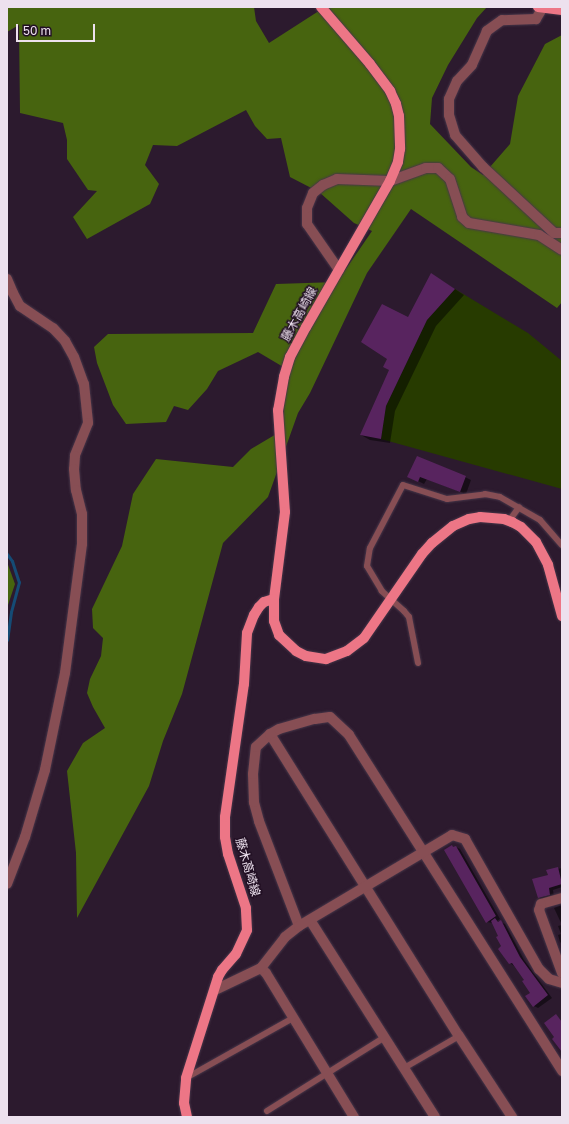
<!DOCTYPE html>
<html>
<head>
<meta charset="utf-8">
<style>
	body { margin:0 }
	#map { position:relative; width:569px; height:1124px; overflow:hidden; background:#2c1a2e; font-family:"Golos Text","Noto Sans JP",sans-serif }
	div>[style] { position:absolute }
	.green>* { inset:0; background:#273b00 }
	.forest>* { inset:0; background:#47640f }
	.shadow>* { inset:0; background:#0007 }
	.stream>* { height:3px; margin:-1.5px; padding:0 1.5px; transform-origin:1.5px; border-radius:1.5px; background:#154b75 }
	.building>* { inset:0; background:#58245f }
	.roads { filter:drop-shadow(0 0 1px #473649) drop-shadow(0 0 1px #473649) }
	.lane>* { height:6px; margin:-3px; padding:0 3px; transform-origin:3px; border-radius:3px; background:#874e54 }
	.street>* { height:10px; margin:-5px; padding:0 5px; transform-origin:5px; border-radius:5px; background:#874e54 }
	.primary>* { height:10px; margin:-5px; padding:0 5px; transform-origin:5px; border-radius:5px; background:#ed7686 }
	span { translate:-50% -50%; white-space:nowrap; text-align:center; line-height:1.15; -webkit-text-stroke:3px #221024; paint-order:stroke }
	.street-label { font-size:12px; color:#ede1ee }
	.frame { position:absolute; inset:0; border:8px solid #ede1ee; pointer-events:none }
	.scale { position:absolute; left:16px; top:24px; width:79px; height:18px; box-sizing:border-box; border:2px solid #ede1ee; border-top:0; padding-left:5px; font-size:12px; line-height:14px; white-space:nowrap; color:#ede1ee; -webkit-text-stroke:3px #221024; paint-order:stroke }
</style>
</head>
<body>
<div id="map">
	<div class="green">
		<div style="clip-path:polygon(455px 289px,528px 333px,562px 361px,562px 489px,381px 439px,386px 406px,427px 320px)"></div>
	</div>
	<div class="forest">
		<div style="clip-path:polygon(7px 7px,254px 7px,256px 21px,269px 43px,325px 7px,487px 7px,477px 18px,448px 65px,432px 98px,430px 124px,471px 167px,483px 175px,510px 144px,518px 96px,545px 44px,562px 35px,562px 302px,557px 308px,411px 209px,367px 273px,310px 393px,298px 413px,268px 497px,223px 543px,182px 694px,163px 741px,149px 786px,77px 918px,76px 853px,67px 771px,83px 743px,105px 728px,93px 707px,87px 693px,90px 679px,101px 656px,103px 638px,93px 628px,92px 609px,122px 546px,133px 494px,156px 459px,233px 467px,251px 449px,283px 430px,284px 406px,290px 371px,258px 352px,218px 371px,207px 389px,188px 410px,174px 406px,166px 422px,126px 424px,113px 405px,97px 363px,94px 347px,108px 334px,253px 333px,276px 284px,337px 282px,372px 231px,354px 223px,319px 192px,290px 177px,281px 138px,267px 139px,255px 126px,246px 110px,177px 146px,153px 145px,145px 165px,159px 184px,150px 204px,87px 239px,73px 217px,97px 191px,88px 190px,67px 159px,67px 140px,63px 123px,20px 113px,19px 25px,7px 32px)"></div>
		<div style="clip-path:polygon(7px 562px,15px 584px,7px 608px)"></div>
	</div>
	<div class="shadow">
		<div style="clip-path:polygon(441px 280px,464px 295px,436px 326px,395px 411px,390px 443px,370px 440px,361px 435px,390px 370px,409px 319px)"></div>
		<div style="clip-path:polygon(408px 476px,465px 477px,471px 480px,466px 494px,427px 479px,424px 484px)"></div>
		<div style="clip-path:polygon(456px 847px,460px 849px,500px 919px,497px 921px,505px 924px,524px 960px,552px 998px,538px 1008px,534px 1006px,531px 993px,525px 980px,514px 966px,510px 963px,493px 923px,487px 922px,454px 848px)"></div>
		<div style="clip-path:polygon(562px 868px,562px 887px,553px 890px,554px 897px,544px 900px,539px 897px,549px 876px,548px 871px)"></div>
		<div style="clip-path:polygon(562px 905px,562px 944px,560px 942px,558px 935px,561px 934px,558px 926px,562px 925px,554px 908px)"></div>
	</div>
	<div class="stream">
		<div style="left:7px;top:554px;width:9px;rotate:54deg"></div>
		<div style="left:12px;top:561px;width:22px;rotate:72deg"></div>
		<div style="left:19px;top:582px;width:31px;rotate:105deg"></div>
		<div style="left:11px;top:612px;width:28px;rotate:98deg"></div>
	</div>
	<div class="building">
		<div style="clip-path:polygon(431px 273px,455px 289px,427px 320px,386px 406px,381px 439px,360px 435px,389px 370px,383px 367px,387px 359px,361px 342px,382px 304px,408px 317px)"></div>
		<div style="clip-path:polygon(417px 456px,466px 476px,460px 492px,420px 477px,418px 482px,407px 477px)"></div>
		<div style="clip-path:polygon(452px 845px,453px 847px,456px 846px,496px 916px,486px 923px,444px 850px)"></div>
		<div style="clip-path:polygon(558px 867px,562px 884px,549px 888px,550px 895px,538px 898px,532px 879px,548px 875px,546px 870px)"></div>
		<div style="clip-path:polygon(495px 918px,498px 922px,501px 920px,520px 957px,548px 995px,533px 1007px,525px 996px,530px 993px,522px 981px,524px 980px,512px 963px,509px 964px,498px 949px,501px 946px,496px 937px,498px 936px,491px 921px)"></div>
		<div style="clip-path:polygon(556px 1014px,562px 1022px,562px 1052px,552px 1039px,554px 1037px,544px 1023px)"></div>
	</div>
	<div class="roads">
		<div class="lane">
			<div style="left:509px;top:521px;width:17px;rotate:-54deg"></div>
			<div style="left:418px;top:663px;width:47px;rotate:-101.1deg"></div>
			<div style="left:409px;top:617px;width:8px;rotate:-130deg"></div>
			<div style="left:404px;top:611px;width:30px;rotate:-138deg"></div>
			<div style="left:382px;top:591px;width:29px;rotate:-121deg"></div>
			<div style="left:367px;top:566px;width:18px;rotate:-81deg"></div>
			<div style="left:370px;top:548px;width:71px;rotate:-62.4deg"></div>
			<div style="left:403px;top:485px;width:46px;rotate:17.7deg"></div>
			<div style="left:447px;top:499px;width:38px;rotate:-7deg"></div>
			<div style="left:485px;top:494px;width:15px;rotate:11deg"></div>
			<div style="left:500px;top:497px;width:46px;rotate:29.9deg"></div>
			<div style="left:540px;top:520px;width:33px;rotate:49deg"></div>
			<div style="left:404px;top:1068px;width:64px;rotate:-30.2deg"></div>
			<div style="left:186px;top:1078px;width:123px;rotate:-29.3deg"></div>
			<div style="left:267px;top:1111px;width:139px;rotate:-32.1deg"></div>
		</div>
		<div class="street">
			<div style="left:542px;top:9px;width:12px;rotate:121deg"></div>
			<div style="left:536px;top:19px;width:34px;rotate:178deg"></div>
			<div style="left:502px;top:20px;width:19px;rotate:144deg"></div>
			<div style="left:487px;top:31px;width:37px;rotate:114deg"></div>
			<div style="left:472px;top:65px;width:22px;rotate:133deg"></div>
			<div style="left:457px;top:81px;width:20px;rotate:114deg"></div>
			<div style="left:449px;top:99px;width:16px;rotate:90deg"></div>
			<div style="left:449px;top:115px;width:21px;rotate:73deg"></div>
			<div style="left:455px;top:135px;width:43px;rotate:48.8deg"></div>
			<div style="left:483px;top:167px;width:97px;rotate:42.9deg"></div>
			<div style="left:554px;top:233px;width:8px"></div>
			<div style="left:339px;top:270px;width:56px;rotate:-124.8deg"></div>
			<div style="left:307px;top:224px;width:16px;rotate:-90deg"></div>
			<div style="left:307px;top:208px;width:16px;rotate:-68deg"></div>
			<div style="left:313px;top:193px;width:13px;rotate:-39deg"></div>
			<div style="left:323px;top:185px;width:15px;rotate:-23deg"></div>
			<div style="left:337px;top:179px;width:53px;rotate:2.2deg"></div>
			<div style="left:390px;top:181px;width:38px;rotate:-20deg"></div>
			<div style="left:426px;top:168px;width:12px"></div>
			<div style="left:438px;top:168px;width:16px;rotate:43deg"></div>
			<div style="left:450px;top:179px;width:40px;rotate:72deg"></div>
			<div style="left:462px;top:217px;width:9px;rotate:41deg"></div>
			<div style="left:469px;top:223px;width:71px;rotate:9.7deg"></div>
			<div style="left:539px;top:235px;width:27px;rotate:33deg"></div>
			<div style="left:7px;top:279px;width:15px;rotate:67deg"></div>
			<div style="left:13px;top:293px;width:15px;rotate:62deg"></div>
			<div style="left:20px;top:306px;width:40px;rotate:34deg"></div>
			<div style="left:53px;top:328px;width:18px;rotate:47deg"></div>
			<div style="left:65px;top:341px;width:18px;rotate:61deg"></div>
			<div style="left:74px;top:357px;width:29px;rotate:70deg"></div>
			<div style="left:84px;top:384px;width:39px;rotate:84deg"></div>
			<div style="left:88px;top:423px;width:35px;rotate:112deg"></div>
			<div style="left:75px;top:456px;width:13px;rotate:94deg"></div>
			<div style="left:74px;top:469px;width:21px;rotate:85deg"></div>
			<div style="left:76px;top:490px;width:25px;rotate:76deg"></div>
			<div style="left:82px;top:514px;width:30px;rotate:90deg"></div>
			<div style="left:82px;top:544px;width:130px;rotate:97.5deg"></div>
			<div style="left:65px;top:673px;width:99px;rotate:101.7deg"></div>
			<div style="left:45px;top:770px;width:70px;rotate:106.6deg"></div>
			<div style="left:25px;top:837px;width:50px;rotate:111deg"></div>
			<div style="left:270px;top:734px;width:356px;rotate:58deg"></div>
			<div style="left:459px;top:1036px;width:97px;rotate:56.8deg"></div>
			<div style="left:562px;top:898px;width:22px;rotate:164deg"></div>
			<div style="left:541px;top:904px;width:6px;rotate:108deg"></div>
			<div style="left:539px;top:910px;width:67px;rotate:69.9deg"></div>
			<div style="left:310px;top:920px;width:233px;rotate:57.6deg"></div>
			<div style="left:299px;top:926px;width:112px;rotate:-110.9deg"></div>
			<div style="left:259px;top:821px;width:20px;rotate:-105deg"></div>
			<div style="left:254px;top:802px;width:28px;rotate:-92deg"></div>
			<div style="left:253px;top:774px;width:27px;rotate:-84deg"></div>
			<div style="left:256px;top:747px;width:19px;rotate:-43deg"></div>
			<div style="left:270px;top:734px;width:10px;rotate:-29deg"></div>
			<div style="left:279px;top:729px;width:37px;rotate:-16deg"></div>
			<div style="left:315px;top:719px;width:15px;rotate:-8deg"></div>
			<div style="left:330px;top:717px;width:26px;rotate:43deg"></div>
			<div style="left:349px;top:735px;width:398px;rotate:57.6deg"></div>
			<div style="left:261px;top:968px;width:7px;rotate:45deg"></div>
			<div style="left:266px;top:973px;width:169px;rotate:58.6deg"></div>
			<div style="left:215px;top:990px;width:51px;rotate:-25.6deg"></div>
			<div style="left:261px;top:968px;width:39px;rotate:-52deg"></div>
			<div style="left:285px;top:937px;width:18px;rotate:-38deg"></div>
			<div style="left:299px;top:926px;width:178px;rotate:-30.7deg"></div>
			<div style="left:452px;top:835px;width:14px;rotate:17deg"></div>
			<div style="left:465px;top:839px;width:150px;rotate:60.4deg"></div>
			<div style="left:539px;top:969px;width:14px;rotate:45deg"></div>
			<div style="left:549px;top:979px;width:14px;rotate:17deg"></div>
		</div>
		<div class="primary">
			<div style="left:321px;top:7px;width:75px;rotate:49.3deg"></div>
			<div style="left:370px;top:64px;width:34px;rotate:53deg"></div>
			<div style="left:390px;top:91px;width:14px;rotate:65deg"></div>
			<div style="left:396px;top:104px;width:12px;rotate:76deg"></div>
			<div style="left:399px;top:116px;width:33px;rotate:88deg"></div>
			<div style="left:400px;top:149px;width:13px;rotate:99deg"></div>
			<div style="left:398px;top:162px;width:21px;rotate:113deg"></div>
			<div style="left:390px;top:181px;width:168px;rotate:119.9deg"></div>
			<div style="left:306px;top:327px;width:34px;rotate:118deg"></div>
			<div style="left:290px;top:357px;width:21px;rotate:107deg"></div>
			<div style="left:284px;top:377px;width:34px;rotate:100deg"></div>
			<div style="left:278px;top:410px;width:102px;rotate:86.1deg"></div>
			<div style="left:285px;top:512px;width:88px;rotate:97.2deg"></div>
			<div style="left:274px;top:599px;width:22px;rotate:90deg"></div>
			<div style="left:274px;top:621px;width:15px;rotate:70deg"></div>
			<div style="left:279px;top:635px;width:23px;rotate:43deg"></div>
			<div style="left:296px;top:651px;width:11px;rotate:27deg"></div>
			<div style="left:306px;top:656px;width:20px;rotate:9deg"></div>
			<div style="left:326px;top:659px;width:22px;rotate:-21deg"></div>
			<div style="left:347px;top:651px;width:21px;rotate:-37deg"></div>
			<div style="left:364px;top:638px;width:102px;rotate:-55.4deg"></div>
			<div style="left:422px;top:554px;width:15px;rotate:-48deg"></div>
			<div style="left:432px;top:543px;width:27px;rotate:-39deg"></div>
			<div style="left:453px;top:526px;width:17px;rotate:-24deg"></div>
			<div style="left:469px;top:519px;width:11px;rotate:-10deg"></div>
			<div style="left:480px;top:517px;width:24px;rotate:5deg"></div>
			<div style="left:504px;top:519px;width:9px;rotate:21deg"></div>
			<div style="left:512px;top:522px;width:10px;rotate:29deg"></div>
			<div style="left:521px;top:527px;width:21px;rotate:45deg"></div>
			<div style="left:536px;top:542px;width:26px;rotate:62deg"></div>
			<div style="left:548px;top:565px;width:53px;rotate:74.6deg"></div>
			<div style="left:538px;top:7px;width:24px;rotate:7deg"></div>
			<div style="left:187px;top:1117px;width:14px;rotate:-102deg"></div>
			<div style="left:184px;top:1103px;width:25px;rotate:-85deg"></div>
			<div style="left:186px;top:1078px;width:106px;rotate:-72.4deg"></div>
			<div style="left:218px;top:977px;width:8px;rotate:-60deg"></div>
			<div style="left:222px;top:970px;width:21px;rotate:-49deg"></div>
			<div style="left:236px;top:954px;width:26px;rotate:-65deg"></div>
			<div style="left:247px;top:930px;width:22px;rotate:-93deg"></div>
			<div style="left:246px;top:908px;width:57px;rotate:-108.4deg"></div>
			<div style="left:228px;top:854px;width:17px;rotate:-100deg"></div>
			<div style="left:225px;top:837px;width:20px;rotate:-90deg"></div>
			<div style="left:225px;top:817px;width:134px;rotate:-81.9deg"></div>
			<div style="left:244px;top:684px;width:51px;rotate:-86.6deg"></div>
			<div style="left:247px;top:633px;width:19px;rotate:-69deg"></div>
			<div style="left:254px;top:615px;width:9px;rotate:-58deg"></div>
			<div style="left:259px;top:607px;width:7px;rotate:-45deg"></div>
			<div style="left:264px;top:602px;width:10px;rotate:-17deg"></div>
		</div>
	</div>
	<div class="street-label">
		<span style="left:299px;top:314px;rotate:-61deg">藤木高崎線</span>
		<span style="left:248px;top:867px;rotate:74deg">藤木高崎線</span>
	</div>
	<div class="frame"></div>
	<div class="scale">50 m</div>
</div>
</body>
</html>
